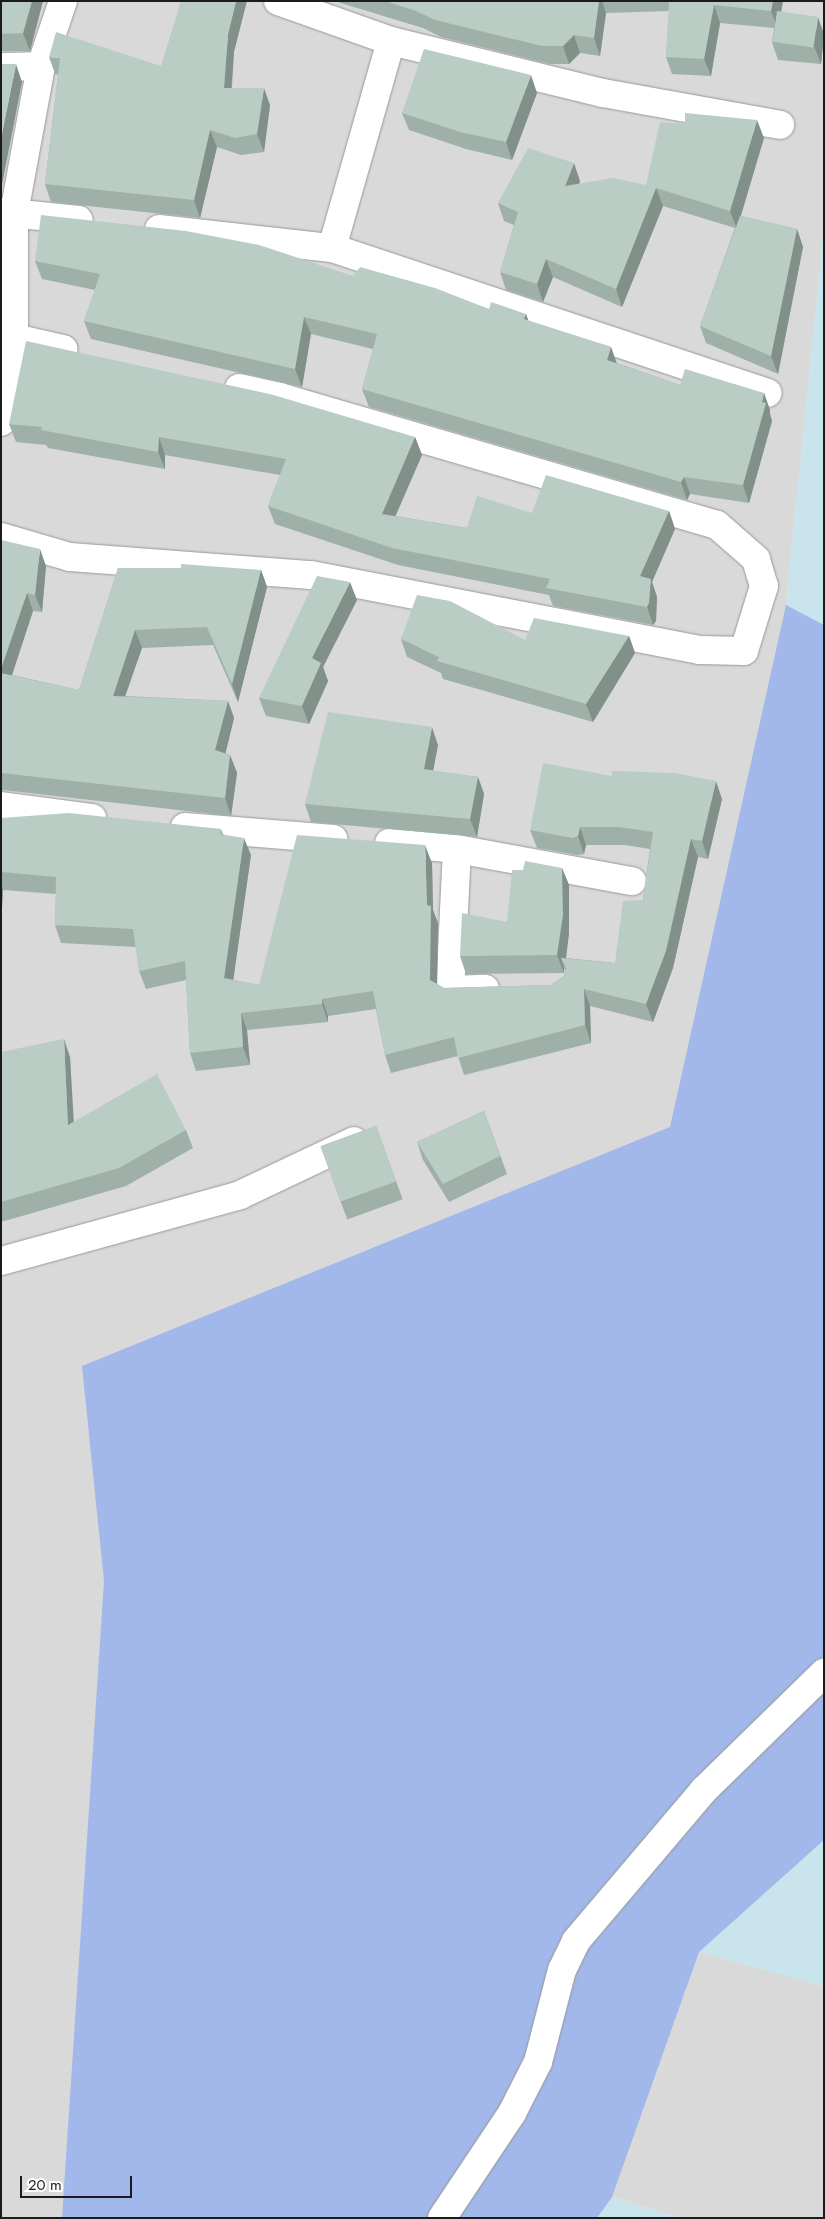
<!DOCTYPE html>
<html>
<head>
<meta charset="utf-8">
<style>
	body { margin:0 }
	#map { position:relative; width:825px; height:2219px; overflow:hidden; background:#e0edeb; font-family:Jost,sans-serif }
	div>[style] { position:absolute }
	.residential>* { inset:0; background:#d8d9d8 }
	.farmland>* { inset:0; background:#c9e4ed }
	.grass>* { inset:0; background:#a2b8ea }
	.roads { filter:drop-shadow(0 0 1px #989898) drop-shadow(0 0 1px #989898) }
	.street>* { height:28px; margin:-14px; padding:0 14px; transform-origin:14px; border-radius:14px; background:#fff }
	.wall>* { inset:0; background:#9fb0a9; transform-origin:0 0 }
	.shaded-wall>* { inset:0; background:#82908a }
	.building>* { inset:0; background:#b9cdc5; transform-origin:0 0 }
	span { translate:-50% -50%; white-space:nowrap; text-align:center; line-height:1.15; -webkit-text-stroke:4px #fff; paint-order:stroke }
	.frame { position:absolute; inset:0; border:2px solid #1b1b1b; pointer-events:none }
	.scale { position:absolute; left:20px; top:2176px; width:112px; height:22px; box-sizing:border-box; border:2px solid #1b1b1b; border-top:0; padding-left:6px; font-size:15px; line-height:18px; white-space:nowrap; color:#1b1b1b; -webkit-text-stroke:4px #fff; paint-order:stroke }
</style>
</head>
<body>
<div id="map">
	<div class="residential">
		<div style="clip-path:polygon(1px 1px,824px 1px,824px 228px,786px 604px,824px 625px,824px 1840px,700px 1952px,824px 1986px,824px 2218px,679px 2218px,613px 2197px,597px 2218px,1px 2218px)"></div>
	</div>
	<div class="farmland">
		<div style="clip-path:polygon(824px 228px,824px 625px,786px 605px)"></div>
		<div style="clip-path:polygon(824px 1840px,824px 1986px,699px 1952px)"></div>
		<div style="clip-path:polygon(612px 2197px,679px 2218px,597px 2218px)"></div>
	</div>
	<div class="grass">
		<div style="clip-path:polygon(786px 605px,824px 625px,824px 1840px,699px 1952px,612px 2197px,597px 2218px,62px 2218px,104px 1581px,82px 1366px,670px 1127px)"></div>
	</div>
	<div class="roads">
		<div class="street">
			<div style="left:278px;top:1px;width:120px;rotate:19.5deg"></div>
			<div style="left:391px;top:41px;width:218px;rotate:13.8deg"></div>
			<div style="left:603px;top:93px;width:180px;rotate:10.2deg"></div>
			<div style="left:1px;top:67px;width:40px;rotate:-1.4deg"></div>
			<div style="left:1px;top:212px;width:78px;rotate:5.9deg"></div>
			<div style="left:159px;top:229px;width:174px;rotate:6.3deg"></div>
			<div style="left:332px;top:248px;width:459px;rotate:18.4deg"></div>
			<div style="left:332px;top:248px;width:215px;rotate:-74.1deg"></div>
			<div style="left:1px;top:335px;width:64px;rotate:12.7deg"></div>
			<div style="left:1px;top:422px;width:84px;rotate:-81.1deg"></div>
			<div style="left:14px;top:339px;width:126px;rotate:-90deg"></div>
			<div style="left:14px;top:213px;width:149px;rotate:-79.6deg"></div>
			<div style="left:41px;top:66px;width:69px;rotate:-71.3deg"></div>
			<div style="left:1px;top:537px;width:72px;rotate:16.2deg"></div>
			<div style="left:70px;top:557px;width:242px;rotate:4.3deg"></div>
			<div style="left:311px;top:575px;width:396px;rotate:10.9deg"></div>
			<div style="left:700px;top:650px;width:44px;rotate:1.3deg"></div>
			<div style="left:744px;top:651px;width:68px;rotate:-72.9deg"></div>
			<div style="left:764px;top:586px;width:28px;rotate:-107deg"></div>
			<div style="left:756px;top:559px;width:52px;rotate:-138.9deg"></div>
			<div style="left:717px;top:525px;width:455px;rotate:-163.7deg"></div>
			<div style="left:280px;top:397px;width:42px;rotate:-167.6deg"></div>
			<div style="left:1px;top:806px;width:92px;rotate:7.5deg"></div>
			<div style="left:185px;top:827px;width:149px;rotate:4.6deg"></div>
			<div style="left:389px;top:843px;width:68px;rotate:5deg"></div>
			<div style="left:457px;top:849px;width:178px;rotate:10.4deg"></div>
			<div style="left:457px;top:849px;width:141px;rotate:92.8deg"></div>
			<div style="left:450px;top:990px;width:35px;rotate:-2deg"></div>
			<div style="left:1px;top:1261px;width:248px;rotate:-15.4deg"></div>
			<div style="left:240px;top:1195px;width:126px;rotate:-25.3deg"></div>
			<div style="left:442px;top:2218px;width:126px;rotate:-56.3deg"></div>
			<div style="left:512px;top:2113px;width:57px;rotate:-63deg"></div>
			<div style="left:538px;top:2062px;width:95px;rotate:-75.4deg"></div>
			<div style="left:562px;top:1970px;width:32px;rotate:-64deg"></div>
			<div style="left:576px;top:1941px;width:198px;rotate:-49.7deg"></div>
			<div style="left:704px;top:1790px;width:168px;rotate:-44.3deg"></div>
		</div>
	</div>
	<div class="wall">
		<div style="clip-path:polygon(1px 1px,43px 1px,30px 51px,1px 51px)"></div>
		<div style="clip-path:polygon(334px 1px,783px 1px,781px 12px,824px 34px,824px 39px,821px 64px,778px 60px,772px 42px,774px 28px,720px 23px,711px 76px,672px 74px,666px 57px,669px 11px,606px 13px,600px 56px,580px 53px,569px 64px,549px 64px,441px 37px,423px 28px)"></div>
		<div style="clip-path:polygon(234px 52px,232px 88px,270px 105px,264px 152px,241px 155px,217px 147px,200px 218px,51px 202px,45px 184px,58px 75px,55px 74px,49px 57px,161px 66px)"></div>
		<div style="clip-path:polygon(537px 93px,512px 160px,466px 149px,409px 130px,402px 113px)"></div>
		<div style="clip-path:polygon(764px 138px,740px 216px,797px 229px,803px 247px,778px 374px,706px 343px,700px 326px,735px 228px,663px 206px,622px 307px,553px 277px,543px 302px,506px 290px,500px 272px,514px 225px,504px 221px,498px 203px,580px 181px,579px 184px,646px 185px)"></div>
		<div style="clip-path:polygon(35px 261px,353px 276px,489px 309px,526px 314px,528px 321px,611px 347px,617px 363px,680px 385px,764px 393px,770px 410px,770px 414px,772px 421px,749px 503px,690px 494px,687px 500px,369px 407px,362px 389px,373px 349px,311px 334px,302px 387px,91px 339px,84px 321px,95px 290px,42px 279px)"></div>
		<div style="clip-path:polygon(9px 424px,415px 437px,422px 455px,395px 516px,467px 528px,532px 513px,669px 511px,675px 529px,652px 582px,657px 597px,656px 621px,653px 625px,553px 606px,549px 595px,398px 565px,275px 524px,268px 506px,280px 475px,165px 455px,165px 469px,48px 448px,46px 445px,16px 442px)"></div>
		<div style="clip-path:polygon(1px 540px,46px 566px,42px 612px,33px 611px,12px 675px,79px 690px,118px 568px,261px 570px,267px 587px,238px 702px,213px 645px,142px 648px,125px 696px,228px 701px,234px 718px,225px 753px,230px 755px,237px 773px,231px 816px,3px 790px,1px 791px)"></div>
		<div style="clip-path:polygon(357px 600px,323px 667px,328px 681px,309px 724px,266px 716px,259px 698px)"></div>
		<div style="clip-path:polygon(629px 636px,635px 653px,593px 722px,443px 679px,441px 673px,407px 657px,401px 639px,525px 640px)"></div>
		<div style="clip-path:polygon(438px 745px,433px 771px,478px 777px,484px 794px,477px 837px,311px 822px,305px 804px)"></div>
		<div style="clip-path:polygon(722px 799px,708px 859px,698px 857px,673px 968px,653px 1022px,590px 1006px,591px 1043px,464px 1075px,458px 1056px,391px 1073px,385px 1055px,376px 1009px,328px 1016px,328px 1022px,247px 1030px,250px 1065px,196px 1071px,190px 1053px,186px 980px,146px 989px,139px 971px,136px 947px,61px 943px,55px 925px,56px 894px,3px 890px,1px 926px,1px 818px,221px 829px,223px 834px,251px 855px,233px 980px,259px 985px,432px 863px,433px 910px,438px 923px,437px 984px,444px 988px,551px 985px,564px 976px,565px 971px,564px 968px,564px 973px,466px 974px,460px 956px,507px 922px,523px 870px,562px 868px,569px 885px,569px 933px,566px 958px,615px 963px,643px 900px,650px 849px,625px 845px,586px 845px,584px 854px,578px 855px,537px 848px,530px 830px)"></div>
		<div style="clip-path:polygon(1px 1052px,70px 1057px,73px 1122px,186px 1130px,193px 1148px,126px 1186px,1px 1222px)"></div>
		<div style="clip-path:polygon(484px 1111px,507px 1174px,449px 1202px,423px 1160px,417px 1142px)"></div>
		<div style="left:376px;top:1126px;width:78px;height:59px;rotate:70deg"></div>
	</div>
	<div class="shaded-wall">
		<div style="clip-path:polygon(32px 1px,43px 1px,30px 51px,23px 33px)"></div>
		<div style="clip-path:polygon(236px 1px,247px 1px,234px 52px,230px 106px,224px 88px,228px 34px)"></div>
		<div style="clip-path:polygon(599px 1px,602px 1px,606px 13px,600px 56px,594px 38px)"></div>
		<div style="clip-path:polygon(773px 1px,783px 1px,778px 29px,771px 11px)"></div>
		<div style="clip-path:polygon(714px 5px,720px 23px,711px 76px,704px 59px)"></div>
		<div style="clip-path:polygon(818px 17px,824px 34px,821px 64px,814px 46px)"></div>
		<div style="clip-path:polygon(574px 35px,580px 53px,569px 64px,563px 46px)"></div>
		<div style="clip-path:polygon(16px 64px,22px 82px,1px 190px,1px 139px)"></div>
		<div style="clip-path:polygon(531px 75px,537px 93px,512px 160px,506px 142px)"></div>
		<div style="clip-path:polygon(264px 88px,270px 105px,264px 152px,257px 134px)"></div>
		<div style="clip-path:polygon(757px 120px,764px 138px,737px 229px,730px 211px)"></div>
		<div style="clip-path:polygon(210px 130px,217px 147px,200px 218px,194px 200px)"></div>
		<div style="clip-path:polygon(574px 163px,580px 181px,572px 204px,565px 186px)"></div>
		<div style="clip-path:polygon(656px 188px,663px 206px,622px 307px,616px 289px)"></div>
		<div style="clip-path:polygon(797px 229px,803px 247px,778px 374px,771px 356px)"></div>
		<div style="clip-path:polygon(546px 259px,553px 277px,543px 302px,537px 284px)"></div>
		<div style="clip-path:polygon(526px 314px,532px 331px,524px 319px)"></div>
		<div style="clip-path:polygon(304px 317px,311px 334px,302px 387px,295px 369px)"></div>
		<div style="clip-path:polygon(611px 347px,617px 365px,607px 360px)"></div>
		<div style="clip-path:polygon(764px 393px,770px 410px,770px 414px,772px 421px,749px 503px,743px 485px)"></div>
		<div style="clip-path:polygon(159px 437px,165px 455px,165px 469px,158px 452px)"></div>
		<div style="clip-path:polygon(415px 437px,422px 455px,389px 531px,382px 514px)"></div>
		<div style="clip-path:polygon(684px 477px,690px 494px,687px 500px,681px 482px)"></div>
		<div style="clip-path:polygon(669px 511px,675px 529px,652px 582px,657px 597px,656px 621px,653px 625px,647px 607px,640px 576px)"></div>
		<div style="clip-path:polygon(40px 549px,46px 566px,42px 612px,35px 595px)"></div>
		<div style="clip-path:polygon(261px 570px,267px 587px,238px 702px,232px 684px)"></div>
		<div style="clip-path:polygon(350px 582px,357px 600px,323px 667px,328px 681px,309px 724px,302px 706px,312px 658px)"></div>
		<div style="clip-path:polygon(27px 593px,33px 611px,7px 690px,1px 675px,1px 669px)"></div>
		<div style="clip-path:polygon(135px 630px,142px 648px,119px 714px,113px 696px)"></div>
		<div style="clip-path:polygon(629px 636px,635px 653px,593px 722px,586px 704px)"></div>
		<div style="clip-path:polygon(228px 701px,234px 718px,222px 768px,215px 750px)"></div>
		<div style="clip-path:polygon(432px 727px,438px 745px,430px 787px,424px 769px)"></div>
		<div style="clip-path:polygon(230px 755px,237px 773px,231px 816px,225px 798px)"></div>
		<div style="clip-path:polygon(478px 777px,484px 794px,477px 837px,470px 819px)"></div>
		<div style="clip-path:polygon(716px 781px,722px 799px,708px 859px,702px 841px)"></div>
		<div style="clip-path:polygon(580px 827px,586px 845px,584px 854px,578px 836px)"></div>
		<div style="clip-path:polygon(244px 838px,251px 855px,231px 996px,224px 978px)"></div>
		<div style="clip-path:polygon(691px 839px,698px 857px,673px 968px,653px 1022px,646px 1004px)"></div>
		<div style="clip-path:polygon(425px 845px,432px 863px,433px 910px,438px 923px,437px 998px,430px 980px)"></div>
		<div style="clip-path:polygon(562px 868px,569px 885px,569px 933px,565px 966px,561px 958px,564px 968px,564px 973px,557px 955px)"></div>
		<div style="clip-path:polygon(1px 884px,3px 890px,1px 926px)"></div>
		<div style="clip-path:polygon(584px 989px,590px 1006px,591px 1043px,585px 1025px)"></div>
		<div style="clip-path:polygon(322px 999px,328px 1016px,328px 1022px,322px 1004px)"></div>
		<div style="clip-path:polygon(241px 1013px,247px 1030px,250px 1065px,243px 1047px)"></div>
		<div style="clip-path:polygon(64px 1039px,70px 1057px,75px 1142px,68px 1125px)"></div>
	</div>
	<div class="building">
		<div style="clip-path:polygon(1px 1px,32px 1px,23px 33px,1px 34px)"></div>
		<div style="clip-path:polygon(181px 1px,236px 1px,228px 34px,224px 88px,264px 88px,257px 134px,235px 138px,210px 130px,194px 200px,45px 184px,60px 58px,49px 57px,56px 32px,161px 66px)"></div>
		<div style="clip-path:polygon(385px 1px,599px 1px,594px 38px,574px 35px,563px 46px,542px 46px,435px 20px,416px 11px)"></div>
		<div style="clip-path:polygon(669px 1px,773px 1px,771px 11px,714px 5px,704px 59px,666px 57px)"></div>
		<div style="left:777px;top:11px;width:41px;height:31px;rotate:8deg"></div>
		<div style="clip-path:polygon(424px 49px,531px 75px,506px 142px,460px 132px,402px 113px)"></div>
		<div style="clip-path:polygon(1px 64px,16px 64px,1px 139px)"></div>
		<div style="clip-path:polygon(685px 113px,757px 120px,730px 211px,656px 188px,616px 289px,546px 259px,537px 284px,500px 272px,518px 212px,498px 203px,528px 148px,574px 163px,565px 186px,613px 178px,646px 185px,660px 122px,685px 124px)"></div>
		<div style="clip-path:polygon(41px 215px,186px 231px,259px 245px,353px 276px,360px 267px,435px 288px,489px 309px,491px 302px,526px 314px,524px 319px,611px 347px,607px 360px,680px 385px,685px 369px,764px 393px,762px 402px,766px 403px,743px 485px,684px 477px,681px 482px,362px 389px,377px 334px,304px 317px,295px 369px,84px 321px,100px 274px,35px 261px)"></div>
		<div style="clip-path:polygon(740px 216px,797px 229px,771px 356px,700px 326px)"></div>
		<div style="clip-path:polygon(26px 341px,270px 394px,415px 437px,382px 514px,467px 528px,477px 496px,532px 513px,546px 475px,669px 511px,640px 576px,651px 579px,649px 603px,647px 607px,546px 588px,550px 579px,392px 548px,268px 506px,286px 459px,159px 437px,158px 452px,41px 430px,42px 427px,9px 424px)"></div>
		<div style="clip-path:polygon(1px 540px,40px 549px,35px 595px,27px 593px,1px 669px)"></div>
		<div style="clip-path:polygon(181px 564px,261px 570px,232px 684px,207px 627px,135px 630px,113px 696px,228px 701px,215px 750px,230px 755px,225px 798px,1px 773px,1px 673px,79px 690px,118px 568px,181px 568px)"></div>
		<div style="clip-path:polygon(317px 576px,350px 582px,312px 658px,321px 663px,302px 706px,259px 698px)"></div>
		<div style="clip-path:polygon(417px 595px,450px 601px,525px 640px,534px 618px,629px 636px,586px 704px,437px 661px,439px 657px,401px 639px)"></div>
		<div style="clip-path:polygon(328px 712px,432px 727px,424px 769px,478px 777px,470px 819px,305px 804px)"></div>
		<div style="clip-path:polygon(543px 763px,612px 776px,612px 771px,675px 773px,716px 781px,702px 841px,691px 839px,666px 951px,646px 1004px,584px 989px,585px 1025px,458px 1058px,454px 1037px,385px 1055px,373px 991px,322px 999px,322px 1004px,241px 1013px,243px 1047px,190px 1053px,185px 961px,139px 971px,133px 929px,55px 925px,56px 877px,1px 872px,1px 818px,69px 813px,221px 829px,220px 834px,244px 838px,224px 978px,259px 985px,297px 835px,425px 845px,427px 905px,431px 906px,430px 980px,444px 988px,551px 985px,564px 976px,566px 968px,561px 958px,615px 963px,623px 901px,643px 900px,653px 832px,619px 827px,580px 827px,578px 836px,572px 838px,530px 830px)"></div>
		<div style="clip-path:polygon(525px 861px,562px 868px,563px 915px,557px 955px,460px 956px,462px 913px,507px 922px,512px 870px,523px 870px)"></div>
		<div style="clip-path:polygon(64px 1039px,68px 1125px,157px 1074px,186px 1130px,119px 1168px,1px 1202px,1px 1052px)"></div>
		<div style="clip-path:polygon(484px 1111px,500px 1156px,443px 1184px,417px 1142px)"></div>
		<div style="left:376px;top:1126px;width:59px;height:59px;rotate:70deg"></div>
	</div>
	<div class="frame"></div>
	<div class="scale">20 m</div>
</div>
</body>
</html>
